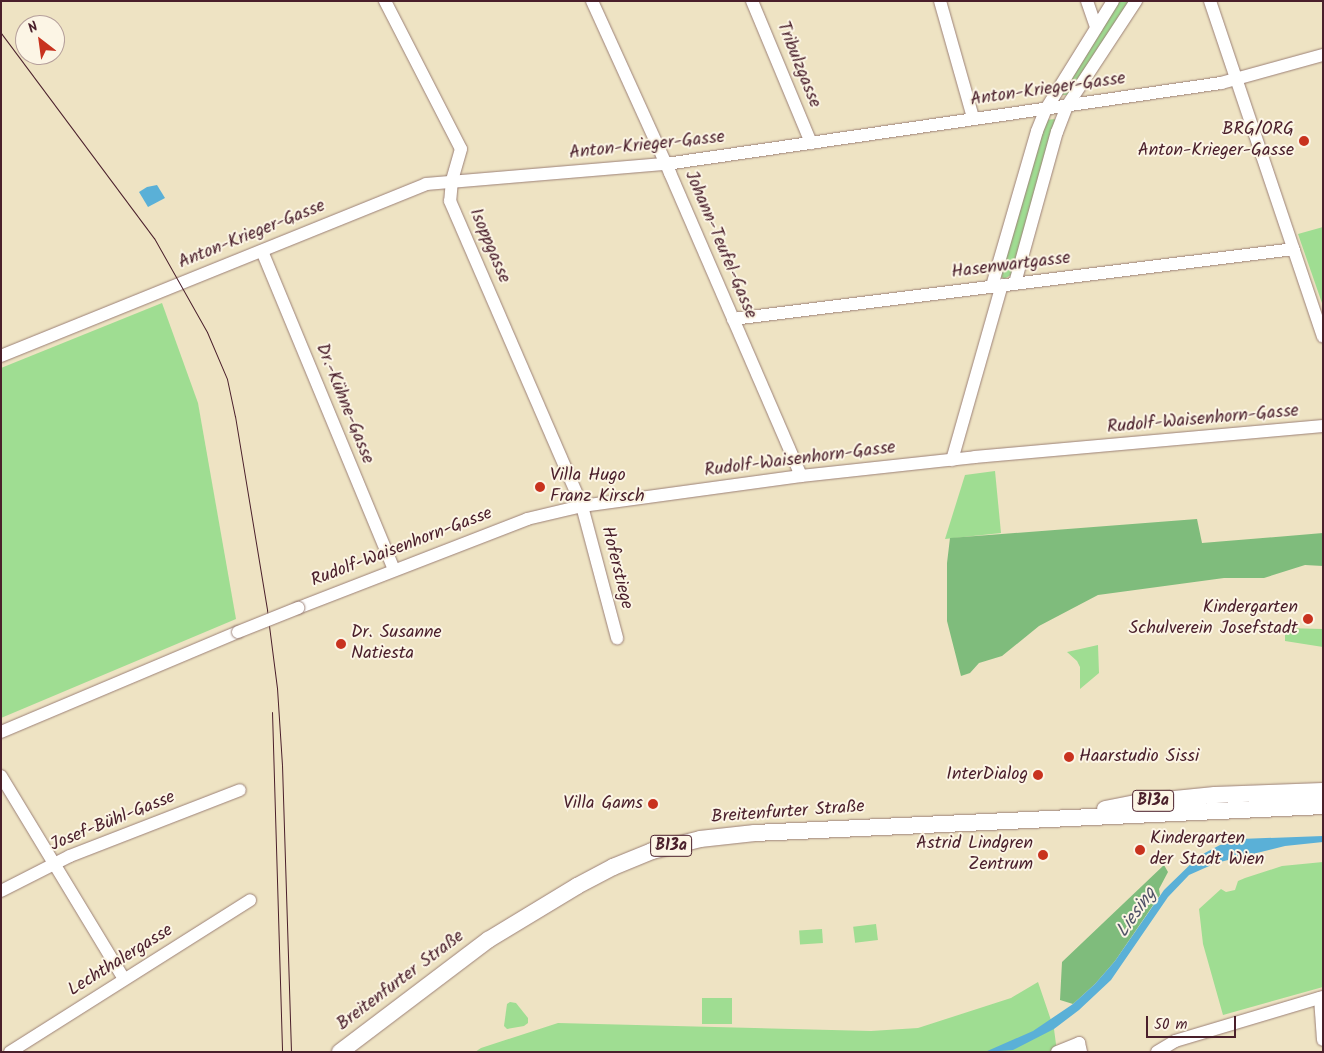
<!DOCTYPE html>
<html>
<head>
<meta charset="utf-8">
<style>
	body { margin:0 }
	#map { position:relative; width:1324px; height:1053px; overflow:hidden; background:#eee3c3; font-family:Kalam,sans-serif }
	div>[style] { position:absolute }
	.green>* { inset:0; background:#9fdd92; transform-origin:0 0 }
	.forest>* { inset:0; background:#7fbc7c }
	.water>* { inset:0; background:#5ab0d7 }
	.roads { filter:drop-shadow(0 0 1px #9c8177) drop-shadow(0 0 1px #9c8177) }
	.minor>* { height:12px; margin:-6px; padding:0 6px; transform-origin:6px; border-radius:6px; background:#fff }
	.major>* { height:16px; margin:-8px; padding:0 8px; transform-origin:8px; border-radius:8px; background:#fff }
	.tram>* { height:1px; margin:-0.5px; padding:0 0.5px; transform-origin:0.5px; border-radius:0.5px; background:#4a1f2b }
	.bridges { filter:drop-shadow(0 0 1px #9c8177) drop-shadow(0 0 1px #9c8177) }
	.minor-bridge>* { height:12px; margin:-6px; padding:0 6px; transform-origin:6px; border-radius:6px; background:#fff }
	.dots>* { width:14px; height:14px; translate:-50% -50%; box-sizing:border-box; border:2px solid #fcf5e5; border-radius:50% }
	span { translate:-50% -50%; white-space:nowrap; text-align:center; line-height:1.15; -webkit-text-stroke:4px #fcf5e5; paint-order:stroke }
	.shield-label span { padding:1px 4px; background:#fcf5e5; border:1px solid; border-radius:4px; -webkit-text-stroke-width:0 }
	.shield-label { font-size:16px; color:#4a1f2b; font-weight:700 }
	.street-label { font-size:18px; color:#4a1f2b }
	.poi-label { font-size:18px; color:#4a1f2b }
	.right { translate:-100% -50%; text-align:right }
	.left { translate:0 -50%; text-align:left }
	.water-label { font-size:19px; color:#505267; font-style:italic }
	.frame { position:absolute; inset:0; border:2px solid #4a1f2b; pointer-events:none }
	.north { position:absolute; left:15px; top:15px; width:50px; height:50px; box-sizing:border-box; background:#fcf5e5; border:1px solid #b59f9b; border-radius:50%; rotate:330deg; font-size:14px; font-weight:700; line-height:20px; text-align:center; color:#4a1f2b }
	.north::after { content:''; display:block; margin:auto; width:18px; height:22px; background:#c8321e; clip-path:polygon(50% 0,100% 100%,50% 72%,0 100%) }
	.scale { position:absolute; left:1146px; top:1016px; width:90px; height:22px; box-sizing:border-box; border:2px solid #4a1f2b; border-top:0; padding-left:6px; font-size:15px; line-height:18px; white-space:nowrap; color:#4a1f2b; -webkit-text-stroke:4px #fcf5e5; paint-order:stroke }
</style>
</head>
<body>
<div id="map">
	<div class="green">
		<div style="clip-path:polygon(1119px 1px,1131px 1px,1071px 95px,1062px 95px)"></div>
		<div style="clip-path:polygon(1056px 119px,1011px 275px,1004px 279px,1000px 275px,1045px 120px)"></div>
		<div style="clip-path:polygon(1323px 227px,1323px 306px,1298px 234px)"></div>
		<div style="clip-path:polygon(162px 303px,198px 403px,236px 619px,1px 718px,1px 368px)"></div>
		<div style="clip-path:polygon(995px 471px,1001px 533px,945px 539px,965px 475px)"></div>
		<div style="clip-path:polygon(1285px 628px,1323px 629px,1323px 647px,1285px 641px)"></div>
		<div style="clip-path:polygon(1098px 645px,1099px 673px,1080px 689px,1080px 667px,1077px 661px,1067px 652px)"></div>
		<div style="clip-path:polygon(1323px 862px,1323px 987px,1223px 1015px,1203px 944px,1199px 909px,1221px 889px,1226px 892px,1235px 890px,1238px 881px,1245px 878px,1282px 866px)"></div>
		<div style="left:876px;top:924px;width:16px;height:23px;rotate:83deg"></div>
		<div style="left:822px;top:929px;width:14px;height:23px;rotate:86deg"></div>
		<div style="clip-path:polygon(1038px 982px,1054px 1029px,1057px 1052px,475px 1052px,481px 1048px,558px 1023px,871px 1031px,918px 1028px,1011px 998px)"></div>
		<div style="left:702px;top:998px;width:30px;height:26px"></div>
		<div style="clip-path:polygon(510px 1002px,516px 1003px,528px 1018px,528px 1023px,524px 1026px,507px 1029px,504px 1026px,507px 1004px)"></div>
	</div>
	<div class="forest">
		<div style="clip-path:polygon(1197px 519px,1202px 543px,1323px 533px,1323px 566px,1305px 565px,1264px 578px,1224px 578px,1098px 595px,1039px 626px,1002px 656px,979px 663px,970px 673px,961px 676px,947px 621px,947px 563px,950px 538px)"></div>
		<div style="clip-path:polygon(1164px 865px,1168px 872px,1159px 889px,1160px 895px,1115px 961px,1095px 984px,1073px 1004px,1060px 1000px,1062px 962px)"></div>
	</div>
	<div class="water">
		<div style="clip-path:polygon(157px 185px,165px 198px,148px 207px,139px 192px,147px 187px)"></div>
		<div style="clip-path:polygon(1323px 836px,1323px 842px,1285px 846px,1216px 863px,1189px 875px,1168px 897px,1111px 980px,1079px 1010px,1054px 1029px,1013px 1050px,985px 1052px,1033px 1031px,1073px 1004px,1095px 984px,1115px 961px,1164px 890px,1199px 856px,1220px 845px,1240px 839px)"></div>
	</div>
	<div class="roads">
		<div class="minor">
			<div style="left:385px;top:1px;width:166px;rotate:62.8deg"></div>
			<div style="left:461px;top:149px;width:32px;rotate:106deg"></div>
			<div style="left:452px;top:180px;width:21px;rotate:95deg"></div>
			<div style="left:450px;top:201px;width:332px;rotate:66.6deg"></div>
			<div style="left:582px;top:506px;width:137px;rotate:75.1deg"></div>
			<div style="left:592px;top:1px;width:189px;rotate:65.6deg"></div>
			<div style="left:670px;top:173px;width:330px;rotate:66.6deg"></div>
			<div style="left:752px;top:1px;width:154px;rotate:67.4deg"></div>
			<div style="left:940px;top:1px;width:122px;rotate:74.2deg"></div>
			<div style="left:1087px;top:1px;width:28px;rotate:71deg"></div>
			<div style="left:1210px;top:1px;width:354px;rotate:71.4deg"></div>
			<div style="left:262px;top:251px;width:345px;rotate:67.5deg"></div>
			<div style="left:1015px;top:283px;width:157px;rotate:-74.5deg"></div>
			<div style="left:1057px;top:132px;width:28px;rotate:-69deg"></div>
			<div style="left:1067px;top:106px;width:126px;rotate:-56.7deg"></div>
			<div style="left:992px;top:286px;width:161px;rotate:-73.8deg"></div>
			<div style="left:1037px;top:131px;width:24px;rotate:-68deg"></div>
			<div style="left:1046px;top:109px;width:127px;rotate:-58.2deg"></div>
			<div style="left:733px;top:319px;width:565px;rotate:-7.11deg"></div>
			<div style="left:1px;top:356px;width:458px;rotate:-22deg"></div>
			<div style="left:426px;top:184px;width:241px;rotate:-4.8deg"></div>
			<div style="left:666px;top:164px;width:561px;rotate:-8.3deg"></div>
			<div style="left:1221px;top:83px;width:106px;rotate:-15.4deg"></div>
			<div style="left:952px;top:460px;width:182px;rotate:-74.1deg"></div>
			<div style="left:298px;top:608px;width:246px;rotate:-21.2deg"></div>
			<div style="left:527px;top:519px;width:57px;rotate:-13.3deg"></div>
			<div style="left:582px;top:506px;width:221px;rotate:-7.8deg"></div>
			<div style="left:801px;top:476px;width:175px;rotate:-6.2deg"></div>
			<div style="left:975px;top:457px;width:349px;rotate:-5.1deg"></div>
			<div style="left:1px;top:732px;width:257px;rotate:-22.9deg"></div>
			<div style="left:1px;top:776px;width:237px;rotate:58.8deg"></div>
			<div style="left:1px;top:891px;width:77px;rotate:-26.9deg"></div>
			<div style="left:70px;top:856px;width:182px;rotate:-21.2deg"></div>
			<div style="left:1320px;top:998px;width:42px;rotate:85.9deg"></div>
			<div style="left:10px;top:1052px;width:284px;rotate:-32.3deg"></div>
			<div style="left:1057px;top:1052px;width:24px;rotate:-22deg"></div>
			<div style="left:1079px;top:1043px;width:9px;rotate:77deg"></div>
			<div style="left:1157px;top:1052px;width:21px;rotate:-31deg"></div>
			<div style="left:1175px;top:1041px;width:154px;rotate:-16.6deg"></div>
		</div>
		<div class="major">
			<div style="left:1105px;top:809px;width:31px;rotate:-11deg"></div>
			<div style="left:1135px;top:803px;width:80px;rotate:-5.7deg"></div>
			<div style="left:1215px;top:795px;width:108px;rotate:-2.1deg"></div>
			<div style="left:340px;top:1052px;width:186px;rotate:-37.1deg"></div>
			<div style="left:488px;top:940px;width:104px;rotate:-31.2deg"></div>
			<div style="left:577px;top:886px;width:41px;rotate:-27.8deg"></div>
			<div style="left:613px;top:867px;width:42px;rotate:-22.3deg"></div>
			<div style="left:652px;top:851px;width:49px;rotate:-14deg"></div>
			<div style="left:700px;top:839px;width:55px;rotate:-6.2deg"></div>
			<div style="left:755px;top:833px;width:569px;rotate:-2.72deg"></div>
		</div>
	</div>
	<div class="tram">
		<div style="left:1px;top:33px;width:256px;rotate:53.3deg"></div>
		<div style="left:154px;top:238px;width:108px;rotate:60.6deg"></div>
		<div style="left:207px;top:332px;width:51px;rotate:66.9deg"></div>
		<div style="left:227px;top:379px;width:38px;rotate:78deg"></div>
		<div style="left:235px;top:416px;width:197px;rotate:80.6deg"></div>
		<div style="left:267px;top:610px;width:79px;rotate:82.7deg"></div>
		<div style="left:277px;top:688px;width:77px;rotate:86.3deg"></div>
		<div style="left:282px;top:765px;width:287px;rotate:88.2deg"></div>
		<div style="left:272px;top:712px;width:340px;rotate:88.3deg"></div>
	</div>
	<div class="bridges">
		<div class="minor-bridge">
			<div style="left:238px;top:632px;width:65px;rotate:-21.8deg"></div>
		</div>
	</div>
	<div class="dots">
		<div style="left:1304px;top:141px;background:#c8321e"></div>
		<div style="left:540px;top:487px;background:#c8321e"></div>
		<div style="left:1308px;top:619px;background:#c8321e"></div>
		<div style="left:341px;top:644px;background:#c8321e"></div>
		<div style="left:1069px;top:757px;background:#c8321e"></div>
		<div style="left:1038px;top:775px;background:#c8321e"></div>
		<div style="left:653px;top:804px;background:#c8321e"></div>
		<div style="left:1140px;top:850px;background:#c8321e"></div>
		<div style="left:1043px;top:855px;background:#c8321e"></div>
	</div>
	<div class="shield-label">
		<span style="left:1153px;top:801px">B13a</span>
		<span style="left:671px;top:846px">B13a</span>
	</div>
	<div class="street-label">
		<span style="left:798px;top:65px;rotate:68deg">Tribulzgasse</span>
		<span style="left:1048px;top:90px;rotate:-8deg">Anton-Krieger-Gasse</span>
		<span style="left:647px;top:146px;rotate:-6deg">Anton-Krieger-Gasse</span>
		<span style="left:252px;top:235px;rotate:-22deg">Anton-Krieger-Gasse</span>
		<span style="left:720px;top:245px;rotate:67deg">Johann-Teufel-Gasse</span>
		<span style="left:489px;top:246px;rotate:67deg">Isoppgasse</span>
		<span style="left:1011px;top:266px;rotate:-7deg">Hasenwartgasse</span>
		<span style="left:344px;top:404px;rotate:68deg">Dr.-Kühne-Gasse</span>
		<span style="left:1203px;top:420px;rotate:-5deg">Rudolf-Waisenhorn-Gasse</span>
		<span style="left:800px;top:460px;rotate:-7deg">Rudolf-Waisenhorn-Gasse</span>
		<span style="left:402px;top:548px;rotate:-21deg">Rudolf-Waisenhorn-Gasse</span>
		<span style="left:616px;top:568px;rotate:76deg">Hoferstiege</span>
		<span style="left:788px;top:813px;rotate:-4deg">Breitenfurter Straße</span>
		<span style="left:113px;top:822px;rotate:-22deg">Josef-Bühl-Gasse</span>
		<span style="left:121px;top:961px;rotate:-32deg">Lechthalergasse</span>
		<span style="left:401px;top:981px;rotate:-37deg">Breitenfurter Straße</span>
	</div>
	<div class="poi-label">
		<span class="right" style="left:1294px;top:141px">BRG/ORG<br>Anton-Krieger-Gasse</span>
		<span class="left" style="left:550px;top:487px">Villa Hugo<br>Franz Kirsch</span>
		<span class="right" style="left:1298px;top:619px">Kindergarten<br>Schulverein Josefstadt</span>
		<span class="left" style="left:351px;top:644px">Dr. Susanne<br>Natiesta</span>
		<span class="left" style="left:1079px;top:757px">Haarstudio Sissi</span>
		<span class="right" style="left:1028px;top:775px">InterDialog</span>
		<span class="right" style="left:643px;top:804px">Villa Gams</span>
		<span class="left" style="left:1150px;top:850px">Kindergarten<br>der Stadt Wien</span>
		<span class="right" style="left:1033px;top:855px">Astrid Lindgren<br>Zentrum</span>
	</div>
	<div class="water-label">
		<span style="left:1137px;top:913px;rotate:-55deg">Liesing</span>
	</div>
	<div class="frame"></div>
	<div class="north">N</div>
	<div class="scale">50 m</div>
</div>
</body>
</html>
